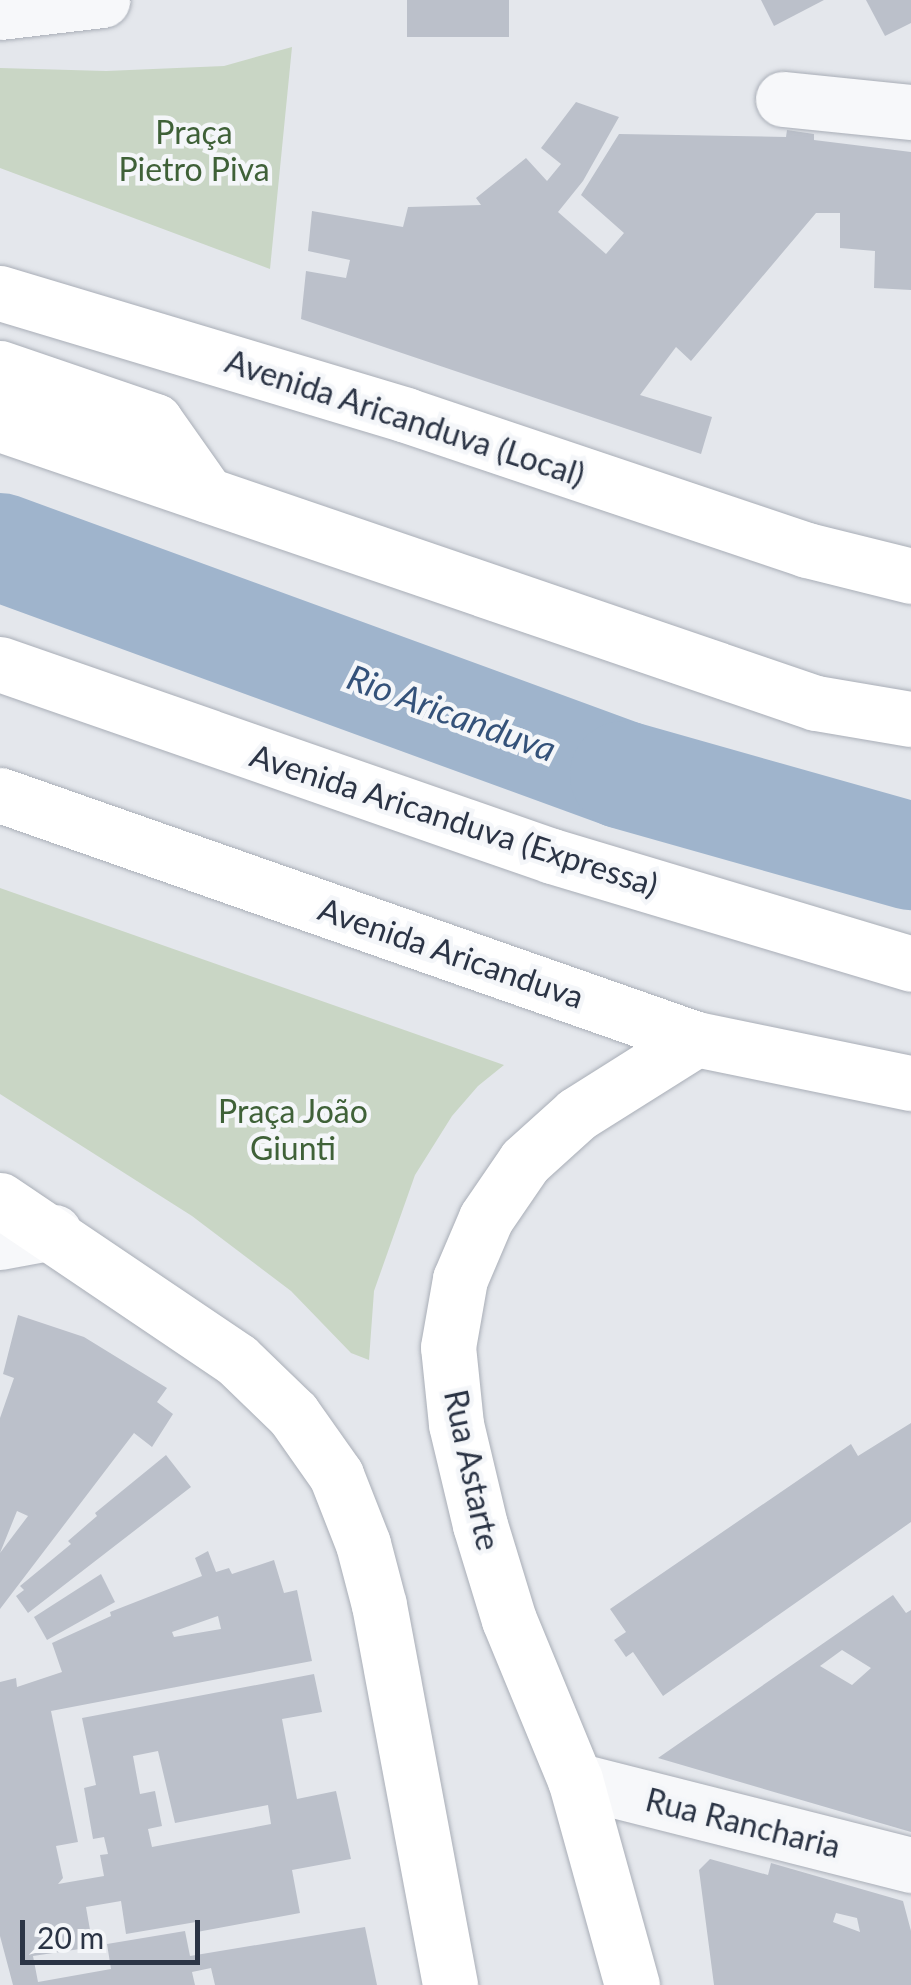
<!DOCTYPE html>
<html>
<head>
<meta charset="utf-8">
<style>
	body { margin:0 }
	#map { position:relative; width:911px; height:1985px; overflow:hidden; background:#e4e7ec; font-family:Lato,sans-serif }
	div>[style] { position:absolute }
	.green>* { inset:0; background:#c9d6c5 }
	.river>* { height:108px; margin:-54px; padding:0 54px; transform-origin:54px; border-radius:54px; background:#9fb4cc }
	.building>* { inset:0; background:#bbc0ca; transform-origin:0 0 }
	.roads { filter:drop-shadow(0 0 2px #a9aeb7) drop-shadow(0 0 2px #a9aeb7) }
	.minor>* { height:55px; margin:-27.5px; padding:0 27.5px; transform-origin:27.5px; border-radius:27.5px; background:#f7f8fa }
	.major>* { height:55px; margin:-27.5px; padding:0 27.5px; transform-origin:27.5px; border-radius:27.5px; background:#fff }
	.highway>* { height:55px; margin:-27.5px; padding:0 27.5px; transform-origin:27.5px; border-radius:27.5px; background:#fff }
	span { translate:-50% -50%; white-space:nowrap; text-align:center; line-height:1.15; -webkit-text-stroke:9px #f4f6f9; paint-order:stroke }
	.park-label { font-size:32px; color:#3f6138 }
	.street-label { font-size:32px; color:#2b3445 }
	.water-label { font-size:35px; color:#34527a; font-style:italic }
	.scale { position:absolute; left:20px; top:1920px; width:180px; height:45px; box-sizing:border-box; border:5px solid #2b3445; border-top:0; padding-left:12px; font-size:30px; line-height:35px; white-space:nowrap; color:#2b3445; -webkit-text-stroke:8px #f4f6f9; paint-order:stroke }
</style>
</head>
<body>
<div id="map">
	<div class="green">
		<div style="clip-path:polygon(292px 47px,270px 269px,0 168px,0 68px,106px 71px,224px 66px)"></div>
		<div style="clip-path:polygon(0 888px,504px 1065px,478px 1086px,452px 1116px,415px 1175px,374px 1291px,369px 1360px,351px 1353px,291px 1291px,192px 1216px,0 1094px)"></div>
	</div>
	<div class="river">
		<div style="left:0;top:547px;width:664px;rotate:20.07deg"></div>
		<div style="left:624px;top:775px;width:298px;rotate:15.8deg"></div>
	</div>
	<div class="building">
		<div style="left:407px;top:0;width:102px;height:37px"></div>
		<div style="clip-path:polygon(761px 0,824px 0,774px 26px)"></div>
		<div style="clip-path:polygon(866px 0,911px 0,911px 23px,885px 36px)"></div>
		<div style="clip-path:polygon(576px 102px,619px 117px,583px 181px,558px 212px,606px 254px,624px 233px,581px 195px,619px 134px,786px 137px,787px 130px,814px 134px,814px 140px,911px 152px,911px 290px,874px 288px,875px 251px,840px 248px,840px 213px,816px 213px,691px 361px,676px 347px,640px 395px,712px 417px,701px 454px,301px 319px,306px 271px,346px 278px,350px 260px,308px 251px,312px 211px,403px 227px,408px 207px,481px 205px,476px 198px,526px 158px,547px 181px,561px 164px,541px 148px)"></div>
		<div style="clip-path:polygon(evenodd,18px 1315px,84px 1337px,167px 1388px,157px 1402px,173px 1414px,152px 1447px,134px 1433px,0 1609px,0 1418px,14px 1378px,3px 1374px,18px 1315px,17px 1511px,28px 1516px,0 1553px,17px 1511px)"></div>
		<div style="clip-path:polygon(911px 1423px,911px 1522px,663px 1696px,633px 1652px,626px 1657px,614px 1640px,626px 1632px,610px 1609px,851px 1444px,858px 1456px)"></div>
		<div style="clip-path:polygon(166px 1455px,191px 1487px,28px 1613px,16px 1596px,24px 1590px,20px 1586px,71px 1544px,68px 1541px,97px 1516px,95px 1513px)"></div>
		<div style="clip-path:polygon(evenodd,208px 1551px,216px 1572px,229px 1568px,232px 1574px,274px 1560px,284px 1593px,297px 1590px,312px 1661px,51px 1711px,78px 1842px,56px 1846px,63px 1878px,58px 1884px,104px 1876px,100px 1855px,108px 1854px,104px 1837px,93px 1839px,84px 1788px,96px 1785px,82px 1718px,314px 1674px,322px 1712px,282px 1719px,297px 1799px,336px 1791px,351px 1859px,292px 1870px,300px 1913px,197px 1932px,196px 1922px,126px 1934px,121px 1901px,86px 1907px,93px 1947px,33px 1956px,38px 1982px,111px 1969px,107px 1944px,185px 1931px,190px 1956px,365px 1927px,377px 1985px,215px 1985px,211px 1968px,192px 1972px,195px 1985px,13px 1985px,0 1936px,0 1682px,16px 1678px,17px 1687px,62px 1672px,52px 1643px,111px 1616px,110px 1612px,202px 1576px,195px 1558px,208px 1551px,218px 1616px,221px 1629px,174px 1637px,172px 1632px,218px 1616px,208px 1551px,158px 1751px,175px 1823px,268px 1805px,271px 1824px,152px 1847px,148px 1829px,162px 1826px,155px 1791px,140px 1794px,133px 1756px,158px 1751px)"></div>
		<div style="clip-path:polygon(101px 1574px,115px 1602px,47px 1640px,34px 1617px)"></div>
		<div style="clip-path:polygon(evenodd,893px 1595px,906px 1613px,911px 1610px,911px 1832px,658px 1758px,893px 1595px,842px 1650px,871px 1668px,852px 1685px,820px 1666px,842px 1650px)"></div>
		<div style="clip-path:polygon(evenodd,710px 1859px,768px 1875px,771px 1863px,903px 1901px,911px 1931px,911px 1985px,714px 1985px,699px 1870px,710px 1859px,836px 1913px,857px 1918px,860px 1932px,833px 1922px,836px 1913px)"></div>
	</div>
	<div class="roads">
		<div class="minor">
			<div style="left:0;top:12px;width:103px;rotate:-6.7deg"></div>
			<div style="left:783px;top:99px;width:129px;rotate:5.8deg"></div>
			<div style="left:0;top:1242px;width:55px;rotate:-10.5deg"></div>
			<div style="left:575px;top:1780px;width:347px;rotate:14.2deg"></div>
		</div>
		<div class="major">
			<div style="left:0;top:293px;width:424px;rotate:16.7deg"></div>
			<div style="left:406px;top:415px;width:423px;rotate:18.6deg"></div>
			<div style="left:807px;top:550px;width:107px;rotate:14deg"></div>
			<div style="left:0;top:795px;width:738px;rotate:19.32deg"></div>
			<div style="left:696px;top:1039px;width:219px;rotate:11.6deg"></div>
			<div style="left:0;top:1200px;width:286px;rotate:34deg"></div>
			<div style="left:237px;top:1360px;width:78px;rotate:44deg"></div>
			<div style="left:293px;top:1414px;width:75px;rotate:54.8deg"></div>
			<div style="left:336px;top:1475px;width:74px;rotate:68.6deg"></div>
			<div style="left:363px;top:1544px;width:63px;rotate:75.3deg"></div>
			<div style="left:379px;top:1605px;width:387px;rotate:79.4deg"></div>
			<div style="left:632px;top:1985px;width:213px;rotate:-105.5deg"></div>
			<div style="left:575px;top:1780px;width:173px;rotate:-112.4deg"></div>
			<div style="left:509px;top:1620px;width:99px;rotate:-107deg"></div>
			<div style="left:480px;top:1525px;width:104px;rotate:-103.4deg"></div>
			<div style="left:456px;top:1424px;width:77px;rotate:-95.9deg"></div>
			<div style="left:448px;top:1347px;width:69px;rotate:-80deg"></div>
			<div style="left:460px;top:1279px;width:66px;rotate:-66.9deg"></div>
			<div style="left:486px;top:1218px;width:69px;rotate:-55.6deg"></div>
			<div style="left:525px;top:1161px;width:70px;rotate:-42.1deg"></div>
			<div style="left:577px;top:1114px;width:141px;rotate:-32.2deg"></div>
		</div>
		<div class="highway">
			<div style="left:0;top:368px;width:164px;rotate:18.9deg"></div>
			<div style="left:155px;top:421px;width:90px;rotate:54.9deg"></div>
			<div style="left:0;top:424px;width:862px;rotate:18.88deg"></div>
			<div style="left:816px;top:703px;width:96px;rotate:9.6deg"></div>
			<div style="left:0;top:664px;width:584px;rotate:19.18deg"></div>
			<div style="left:552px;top:856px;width:375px;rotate:16.7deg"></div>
		</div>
	</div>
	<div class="park-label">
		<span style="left:194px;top:151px">Praça<br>Pietro Piva</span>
		<span style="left:293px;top:1130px">Praça João<br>Giunti</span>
	</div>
	<div class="street-label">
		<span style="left:405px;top:418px;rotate:18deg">Avenida Aricanduva (Local)</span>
		<span style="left:454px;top:820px;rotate:18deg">Avenida Aricanduva (Expressa)</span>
		<span style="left:451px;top:953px;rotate:19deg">Avenida Aricanduva</span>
		<span style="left:472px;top:1470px;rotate:78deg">Rua Astarte</span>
		<span style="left:743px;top:1823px;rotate:14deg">Rua Rancharia</span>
	</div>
	<div class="water-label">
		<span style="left:452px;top:712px;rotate:20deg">Rio Aricanduva</span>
	</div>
	<div class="scale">20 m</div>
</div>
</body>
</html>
